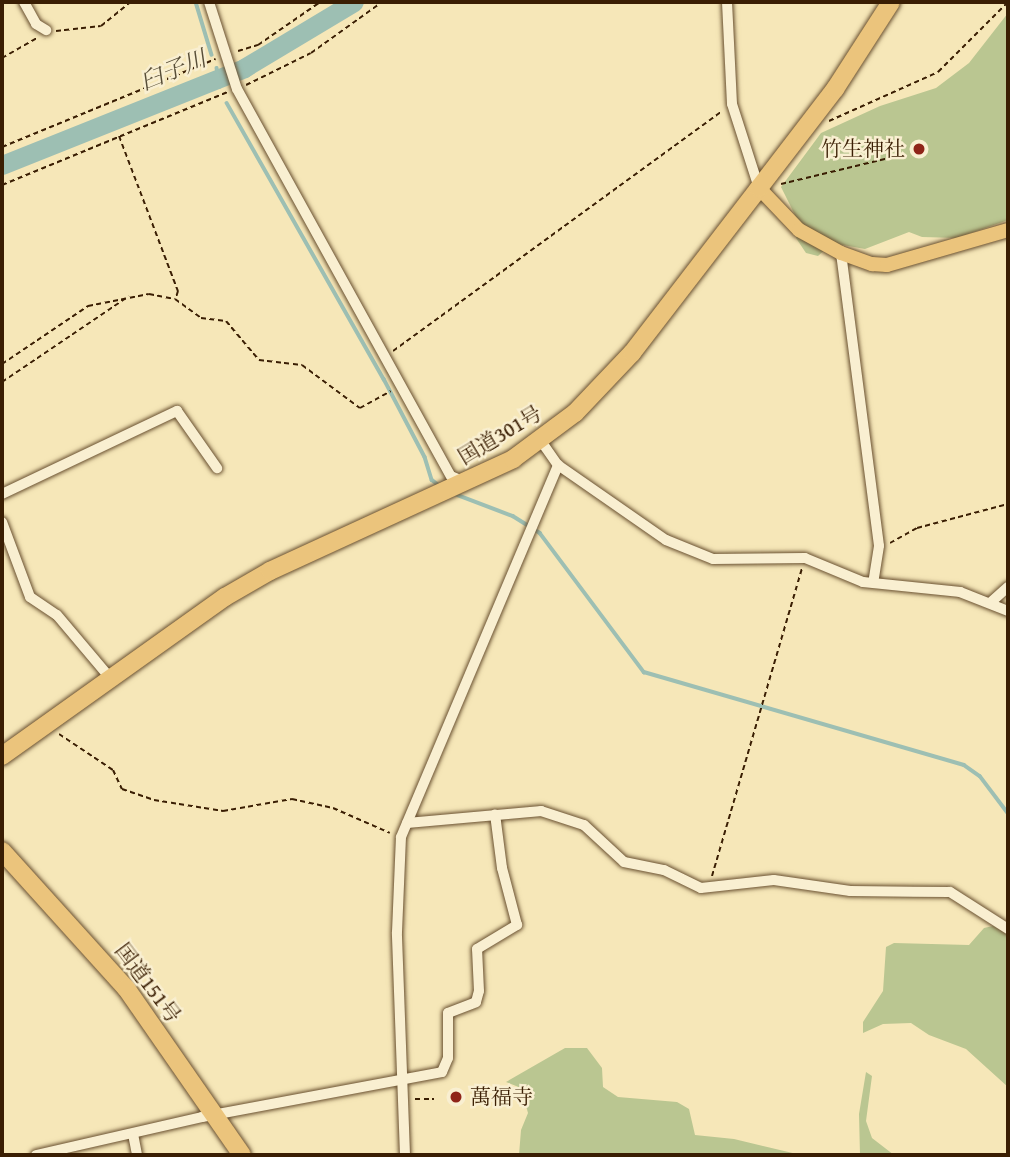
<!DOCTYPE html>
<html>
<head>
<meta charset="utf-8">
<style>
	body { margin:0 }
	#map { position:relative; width:1010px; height:1157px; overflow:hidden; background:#f6e7b8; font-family:"Gentium Book Plus","Noto Serif JP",serif }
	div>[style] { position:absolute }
	.green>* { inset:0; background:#bac691 }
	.stream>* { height:3.5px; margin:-1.75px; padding:0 1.75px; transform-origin:1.75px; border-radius:1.75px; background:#9dbfb3 }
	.river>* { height:19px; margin:-9.5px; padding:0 9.5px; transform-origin:9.5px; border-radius:9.5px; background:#9dbfb3 }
	.path>* { height:2px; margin-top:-1px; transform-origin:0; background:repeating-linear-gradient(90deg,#3a1e03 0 5px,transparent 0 8.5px) }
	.roads { filter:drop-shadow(0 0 2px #695030) drop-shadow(0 0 2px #695030) }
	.street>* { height:10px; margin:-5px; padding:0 5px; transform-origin:5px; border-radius:5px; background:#f9efd1 }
	.primary>* { height:14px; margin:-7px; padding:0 7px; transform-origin:7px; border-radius:7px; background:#ebc47c }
	.highway>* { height:18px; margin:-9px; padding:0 9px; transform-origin:9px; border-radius:9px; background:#ebc47c }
	.dots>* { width:19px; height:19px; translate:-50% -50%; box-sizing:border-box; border:4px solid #f9efd1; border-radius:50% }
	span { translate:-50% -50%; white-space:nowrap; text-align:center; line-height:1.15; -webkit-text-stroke:5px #f9efd1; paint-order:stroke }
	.poi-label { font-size:21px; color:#3a1e03 }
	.right { translate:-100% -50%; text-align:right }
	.left { translate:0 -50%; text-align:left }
	.street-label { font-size:21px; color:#3a1e03 }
	.water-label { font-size:23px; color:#584e38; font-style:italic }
	.frame { position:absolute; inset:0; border:4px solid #3a1e03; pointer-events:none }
</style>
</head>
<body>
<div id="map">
	<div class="green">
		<div style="clip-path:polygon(1008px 13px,1008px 220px,957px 238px,922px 237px,909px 232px,865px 249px,832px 243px,818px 256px,806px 253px,796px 238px,797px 219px,781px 187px,821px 133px,880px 106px,936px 88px,969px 63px)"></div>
		<div style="clip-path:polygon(993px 926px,1008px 934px,1008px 1087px,966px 1049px,929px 1035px,911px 1023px,883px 1024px,863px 1033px,863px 1022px,883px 991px,886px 947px,894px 943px,969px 945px,984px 928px)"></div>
		<div style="clip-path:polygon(565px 1048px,587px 1048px,602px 1068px,603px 1087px,618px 1097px,677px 1102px,689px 1109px,695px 1135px,734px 1139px,801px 1155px,519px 1155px,521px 1130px,528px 1113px,521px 1088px,506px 1082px)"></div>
		<div style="clip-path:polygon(866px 1072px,872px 1076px,866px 1121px,872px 1138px,894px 1155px,860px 1155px,859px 1114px)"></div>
	</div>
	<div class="stream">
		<div style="left:196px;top:2px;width:55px;rotate:73.2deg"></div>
		<div style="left:217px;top:68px;width:19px;rotate:81deg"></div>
		<div style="left:227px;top:103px;width:318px;rotate:60.4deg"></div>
		<div style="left:384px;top:379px;width:88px;rotate:62.3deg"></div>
		<div style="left:425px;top:457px;width:24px;rotate:73deg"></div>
		<div style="left:432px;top:480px;width:10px;rotate:37deg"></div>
		<div style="left:452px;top:493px;width:65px;rotate:20.7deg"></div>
		<div style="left:513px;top:516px;width:32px;rotate:32deg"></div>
		<div style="left:540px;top:533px;width:174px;rotate:53.2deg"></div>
		<div style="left:644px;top:672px;width:333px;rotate:16.2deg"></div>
		<div style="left:964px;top:765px;width:19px;rotate:35deg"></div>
		<div style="left:980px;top:776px;width:46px;rotate:52.9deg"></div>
	</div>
	<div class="river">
		<div style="left:2px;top:165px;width:261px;rotate:-21.8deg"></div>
		<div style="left:244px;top:68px;width:128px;rotate:-31deg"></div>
	</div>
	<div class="path">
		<div style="left:56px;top:31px;width:45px;rotate:-6.3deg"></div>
		<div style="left:101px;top:26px;width:38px;rotate:-39deg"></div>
		<div style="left:238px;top:51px;width:21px;rotate:-17deg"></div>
		<div style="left:258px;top:45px;width:75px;rotate:-34.7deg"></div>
		<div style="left:2px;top:58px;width:40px;rotate:-29.7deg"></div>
		<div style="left:246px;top:85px;width:72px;rotate:-26.2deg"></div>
		<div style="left:311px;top:53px;width:87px;rotate:-35.7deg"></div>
		<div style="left:829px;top:121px;width:120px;rotate:-24.2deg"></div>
		<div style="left:938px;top:72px;width:99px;rotate:-45deg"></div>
		<div style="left:119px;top:136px;width:166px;rotate:69.2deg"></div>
		<div style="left:178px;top:291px;width:6px;rotate:108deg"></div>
		<div style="left:2px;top:147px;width:231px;rotate:-22.4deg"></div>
		<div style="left:781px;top:184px;width:111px;rotate:-13.5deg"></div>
		<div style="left:2px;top:185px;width:244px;rotate:-22.4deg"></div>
		<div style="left:393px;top:351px;width:407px;rotate:-36.1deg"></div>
		<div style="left:2px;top:364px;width:104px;rotate:-34deg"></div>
		<div style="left:88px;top:306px;width:62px;rotate:-11.1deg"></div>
		<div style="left:149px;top:294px;width:26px;rotate:11deg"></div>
		<div style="left:175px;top:299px;width:32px;rotate:36deg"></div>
		<div style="left:201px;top:318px;width:25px;rotate:7deg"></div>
		<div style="left:226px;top:321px;width:51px;rotate:49.8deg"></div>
		<div style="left:259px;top:360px;width:43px;rotate:6.6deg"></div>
		<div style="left:302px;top:365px;width:72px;rotate:36.6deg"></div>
		<div style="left:360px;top:408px;width:35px;rotate:-29deg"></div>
		<div style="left:2px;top:382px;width:153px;rotate:-34.1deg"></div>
		<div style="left:890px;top:543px;width:31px;rotate:-29deg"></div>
		<div style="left:917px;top:528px;width:94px;rotate:-14.8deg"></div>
		<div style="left:59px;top:734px;width:65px;rotate:33.7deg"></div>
		<div style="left:113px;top:770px;width:21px;rotate:65deg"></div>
		<div style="left:122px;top:789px;width:34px;rotate:19deg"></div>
		<div style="left:154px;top:800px;width:70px;rotate:9.1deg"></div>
		<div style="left:223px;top:811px;width:70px;rotate:-9.9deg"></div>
		<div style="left:292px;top:799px;width:42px;rotate:12.4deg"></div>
		<div style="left:333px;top:808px;width:62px;rotate:23.7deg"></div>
		<div style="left:712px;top:876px;width:320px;rotate:-73.7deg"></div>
		<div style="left:415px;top:1099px;width:19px"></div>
	</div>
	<div class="roads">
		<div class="street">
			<div style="left:24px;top:2px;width:25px;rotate:61deg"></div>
			<div style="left:36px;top:24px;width:12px;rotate:31deg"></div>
			<div style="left:209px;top:2px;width:91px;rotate:72.2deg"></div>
			<div style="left:237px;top:89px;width:442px;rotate:61.1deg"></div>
			<div style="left:451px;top:476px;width:13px;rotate:23deg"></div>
			<div style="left:727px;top:2px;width:102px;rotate:87.2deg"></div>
			<div style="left:732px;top:104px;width:88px;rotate:72.2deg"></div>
			<div style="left:841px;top:253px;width:295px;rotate:82.6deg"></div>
			<div style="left:879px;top:546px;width:37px;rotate:99deg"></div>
			<div style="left:541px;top:441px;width:29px;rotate:55deg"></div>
			<div style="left:558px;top:465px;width:131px;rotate:34.8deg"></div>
			<div style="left:666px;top:540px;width:51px;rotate:22deg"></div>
			<div style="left:713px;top:559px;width:92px;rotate:-0.6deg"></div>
			<div style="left:805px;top:558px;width:63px;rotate:22.5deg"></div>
			<div style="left:863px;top:582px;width:98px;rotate:5.9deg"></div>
			<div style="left:960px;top:592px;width:52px;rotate:21.6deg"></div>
			<div style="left:2px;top:494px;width:194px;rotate:-25.4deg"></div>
			<div style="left:177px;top:411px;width:70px;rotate:54.9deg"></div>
			<div style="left:2px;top:522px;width:80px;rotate:69.5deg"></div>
			<div style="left:30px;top:597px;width:32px;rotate:34deg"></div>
			<div style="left:57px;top:615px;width:84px;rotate:49.8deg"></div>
			<div style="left:990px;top:603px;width:24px;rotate:-42deg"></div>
			<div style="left:407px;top:823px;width:135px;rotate:-5.1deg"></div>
			<div style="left:541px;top:811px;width:45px;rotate:18deg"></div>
			<div style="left:584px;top:825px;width:54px;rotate:42.8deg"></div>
			<div style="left:624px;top:862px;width:41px;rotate:11.3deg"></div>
			<div style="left:664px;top:870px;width:41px;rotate:25.9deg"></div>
			<div style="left:701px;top:888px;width:73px;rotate:-6.3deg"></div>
			<div style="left:774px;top:880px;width:77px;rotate:8.2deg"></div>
			<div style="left:850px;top:891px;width:100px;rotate:0.6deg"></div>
			<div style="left:950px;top:892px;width:69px;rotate:32.5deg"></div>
			<div style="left:133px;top:1134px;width:21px;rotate:79deg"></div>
			<div style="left:36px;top:1155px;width:170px;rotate:-12.9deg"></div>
			<div style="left:202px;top:1117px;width:244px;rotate:-10.6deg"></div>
			<div style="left:442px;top:1072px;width:15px;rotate:-67deg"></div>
			<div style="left:448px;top:1058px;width:45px;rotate:-90deg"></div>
			<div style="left:448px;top:1013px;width:30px;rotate:-21deg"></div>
			<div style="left:476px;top:1002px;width:11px;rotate:-75deg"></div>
			<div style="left:479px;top:991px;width:42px;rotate:-92.7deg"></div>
			<div style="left:477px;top:949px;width:47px;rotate:-31deg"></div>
			<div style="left:517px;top:925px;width:59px;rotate:-104.7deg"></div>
			<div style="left:502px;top:868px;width:54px;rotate:-97.4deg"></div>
			<div style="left:405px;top:1155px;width:223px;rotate:-92.1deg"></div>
			<div style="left:397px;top:932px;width:95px;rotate:-87.6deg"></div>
			<div style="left:401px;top:837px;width:404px;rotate:-67.1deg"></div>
		</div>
		<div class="primary">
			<div style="left:759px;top:188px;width:58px;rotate:46.4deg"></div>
			<div style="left:799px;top:230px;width:48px;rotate:28.7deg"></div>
			<div style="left:841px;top:253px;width:33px;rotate:20deg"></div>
			<div style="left:872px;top:264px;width:15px;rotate:4deg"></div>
			<div style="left:887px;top:265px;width:126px;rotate:-16.1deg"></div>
		</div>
		<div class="highway">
			<div style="left:2px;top:756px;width:274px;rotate:-35.5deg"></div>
			<div style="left:225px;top:597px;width:52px;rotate:-30deg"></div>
			<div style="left:270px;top:571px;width:268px;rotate:-24.7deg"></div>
			<div style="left:513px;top:459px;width:77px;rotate:-36.6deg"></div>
			<div style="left:575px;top:413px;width:83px;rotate:-46.5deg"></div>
			<div style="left:632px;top:353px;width:208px;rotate:-52.4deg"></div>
			<div style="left:759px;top:188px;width:125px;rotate:-52.5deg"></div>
			<div style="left:835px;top:89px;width:103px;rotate:-57.2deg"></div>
			<div style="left:2px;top:851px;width:185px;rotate:47.9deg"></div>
			<div style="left:126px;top:988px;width:203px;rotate:55.2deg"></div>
		</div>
	</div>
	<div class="dots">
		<div style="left:919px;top:149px;background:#8f2418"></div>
		<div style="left:456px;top:1097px;background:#8f2418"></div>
	</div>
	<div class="poi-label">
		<span class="right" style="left:905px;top:149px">竹生神社</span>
		<span class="left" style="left:470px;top:1097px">萬福寺</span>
	</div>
	<div class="street-label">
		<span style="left:500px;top:435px;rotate:-31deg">国道301号</span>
		<span style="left:148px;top:983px;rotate:53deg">国道151号</span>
	</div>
	<div class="water-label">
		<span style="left:173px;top:70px;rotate:-22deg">臼子川</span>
	</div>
	<div class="frame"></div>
</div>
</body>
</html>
